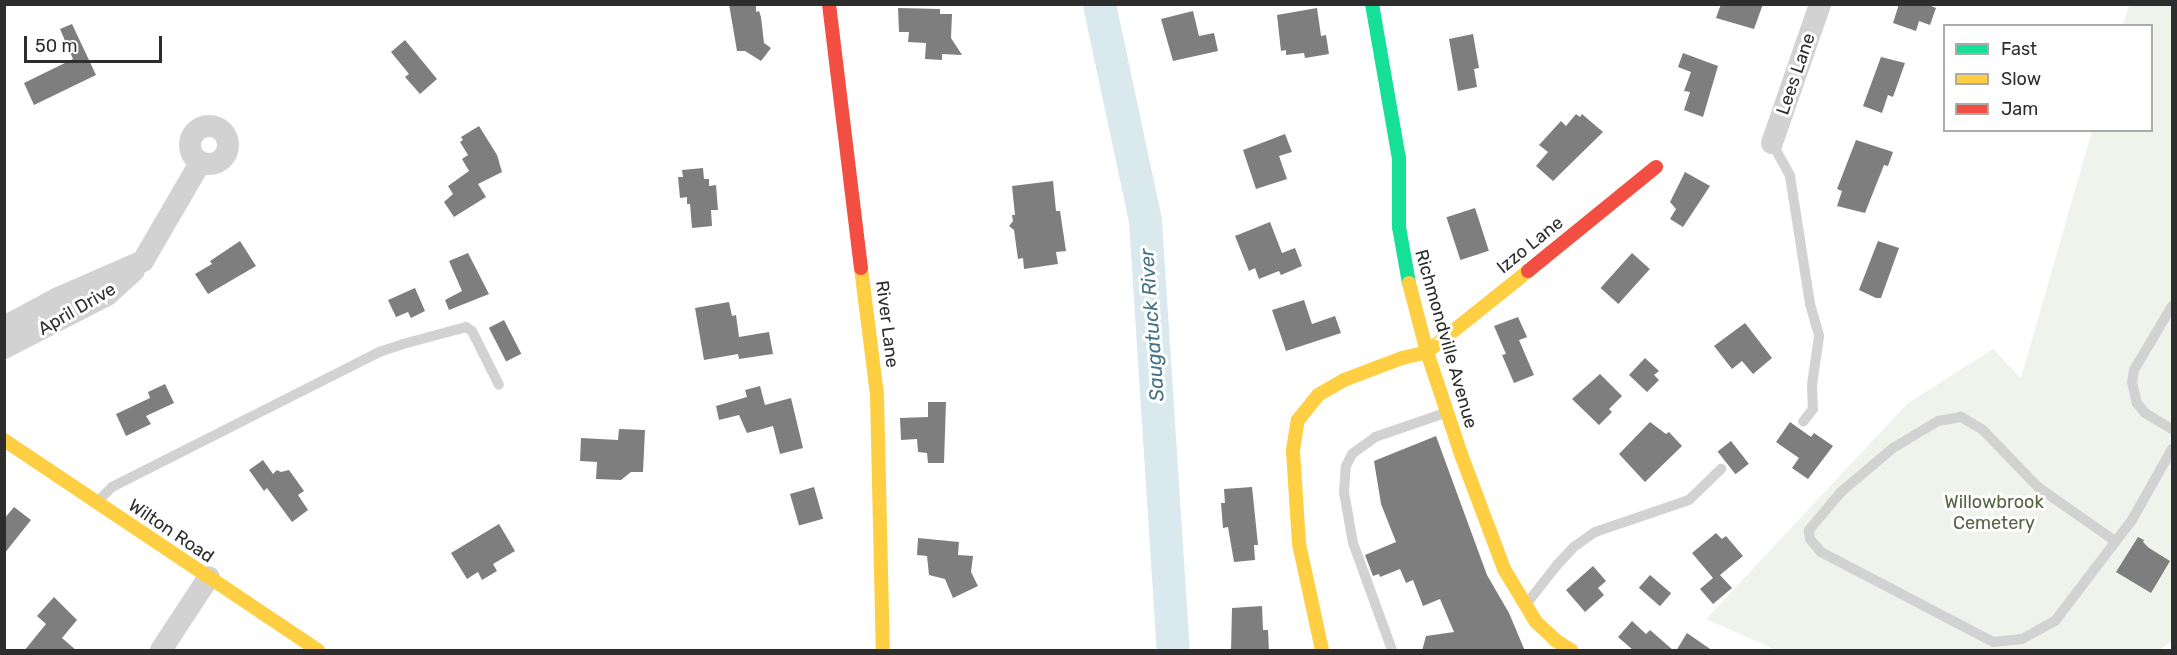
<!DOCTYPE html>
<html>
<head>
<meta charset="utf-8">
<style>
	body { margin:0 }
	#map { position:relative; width:2177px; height:655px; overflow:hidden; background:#fff; font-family:Rubik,sans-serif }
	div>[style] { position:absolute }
	.green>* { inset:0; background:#f0f3ec }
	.river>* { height:33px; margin:-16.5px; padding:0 16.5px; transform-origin:16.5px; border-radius:16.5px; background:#dae9ee }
	.building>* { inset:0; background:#7e7e7e; transform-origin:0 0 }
	.lane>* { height:10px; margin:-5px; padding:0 5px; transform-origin:5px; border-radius:5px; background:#d2d2d2 }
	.street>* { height:22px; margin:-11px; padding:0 11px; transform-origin:11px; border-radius:11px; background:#d2d2d2 }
	.street>.ring { margin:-11px; padding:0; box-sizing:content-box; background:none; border:22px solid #d2d2d2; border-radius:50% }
	.fast>* { height:14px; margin:-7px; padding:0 7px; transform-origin:7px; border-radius:7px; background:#16e098 }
	.slow>* { height:14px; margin:-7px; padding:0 7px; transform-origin:7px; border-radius:7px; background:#ffcf43 }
	.jam>* { height:14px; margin:-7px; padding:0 7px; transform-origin:7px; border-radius:7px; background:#f24e42 }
	span { translate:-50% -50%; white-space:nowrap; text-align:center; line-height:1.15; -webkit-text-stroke:6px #fff; paint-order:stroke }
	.street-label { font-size:18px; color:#2d2d2d }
	.park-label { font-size:18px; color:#546340 }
	.water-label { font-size:20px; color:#447386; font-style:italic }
	.frame { position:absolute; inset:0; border:6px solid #2d2d2d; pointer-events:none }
	.legend { position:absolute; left:1943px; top:24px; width:210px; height:108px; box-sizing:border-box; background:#fff; border:2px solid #ababab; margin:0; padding:8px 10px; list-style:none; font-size:18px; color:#2d2d2d }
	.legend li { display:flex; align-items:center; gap:12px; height:30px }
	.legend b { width:30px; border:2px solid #ababab }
	.scale { position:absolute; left:24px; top:36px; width:138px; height:27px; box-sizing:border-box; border:3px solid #2d2d2d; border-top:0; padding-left:8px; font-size:18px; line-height:21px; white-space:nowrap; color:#2d2d2d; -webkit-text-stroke:4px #fff; paint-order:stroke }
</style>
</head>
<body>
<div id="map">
	<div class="green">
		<div style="clip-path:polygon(2129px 5px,2172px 5px,2172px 641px,2159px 650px,1776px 650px,1706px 619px,1908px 403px,1993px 349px,2021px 378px,2092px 131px,2152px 130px,2152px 26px,2123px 25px)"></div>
	</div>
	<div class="river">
		<div style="left:1099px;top:4px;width:222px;rotate:78deg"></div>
		<div style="left:1145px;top:221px;width:430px;rotate:86.3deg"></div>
	</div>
	<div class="building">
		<div style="clip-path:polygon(729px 4px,756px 4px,756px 12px,759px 11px,761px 17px,764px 43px,771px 48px,761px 61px,745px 51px,737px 51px)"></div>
		<div style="clip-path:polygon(1721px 4px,1763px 4px,1754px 29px,1716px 18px)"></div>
		<div style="clip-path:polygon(1899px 4px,1926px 4px,1936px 8px,1930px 25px,1919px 21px,1916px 31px,1893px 23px)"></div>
		<div style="clip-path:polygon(898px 8px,940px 9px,940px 14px,952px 14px,951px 38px,962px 55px,942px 54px,942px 60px,925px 59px,926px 43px,908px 42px,909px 32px,899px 32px)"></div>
		<div style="clip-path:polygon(1317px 8px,1321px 36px,1326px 35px,1329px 54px,1305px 58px,1304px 53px,1286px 55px,1286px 50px,1281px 51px,1277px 15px)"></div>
		<div style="clip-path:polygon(1193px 11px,1199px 36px,1214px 33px,1218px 51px,1173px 61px,1161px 19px)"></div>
		<div style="clip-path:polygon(72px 24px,96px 75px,34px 105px,24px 83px,73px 59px,60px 29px)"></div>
		<div style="clip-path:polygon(1473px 34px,1479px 68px,1474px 69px,1477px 87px,1458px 91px,1449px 39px)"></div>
		<div style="clip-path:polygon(405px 40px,437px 79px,420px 94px,405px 77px,409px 74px,391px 52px)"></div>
		<div style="clip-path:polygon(1683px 53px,1718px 66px,1703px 117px,1684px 110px,1690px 92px,1684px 91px,1691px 72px,1678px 67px)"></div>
		<div style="clip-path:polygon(1881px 57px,1905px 63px,1893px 97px,1888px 95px,1882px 113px,1863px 106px)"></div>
		<div style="clip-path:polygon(1576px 114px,1580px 117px,1582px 114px,1603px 132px,1553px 181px,1536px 166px,1548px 152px,1539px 145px,1561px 121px,1566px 126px)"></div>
		<div style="clip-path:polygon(479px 126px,497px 155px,502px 172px,478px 184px,486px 197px,454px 217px,444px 202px,453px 194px,448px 186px,469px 171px,462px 159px,468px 155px,460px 142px,463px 140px,461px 137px)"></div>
		<div style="clip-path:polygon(1285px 134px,1292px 152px,1279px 156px,1287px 179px,1256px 189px,1243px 150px)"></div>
		<div style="clip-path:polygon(1856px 140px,1893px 152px,1888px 166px,1884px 165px,1865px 213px,1837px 206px,1842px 191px,1837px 189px)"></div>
		<div style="clip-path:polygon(703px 168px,704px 179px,709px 179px,709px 186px,716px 185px,718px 210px,711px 210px,712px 226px,692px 228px,690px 204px,687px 204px,687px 197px,680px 198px,678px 177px,683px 177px,682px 170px)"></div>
		<div style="clip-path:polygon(1685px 172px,1710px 186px,1683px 227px,1670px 219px,1676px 209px,1670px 202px)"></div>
		<div style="clip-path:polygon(1053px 181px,1056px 211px,1060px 211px,1066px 251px,1056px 252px,1058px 264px,1024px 269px,1023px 258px,1018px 259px,1014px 230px,1009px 226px,1013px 221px,1012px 215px,1015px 215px,1012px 186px)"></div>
		<div style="left:1475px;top:208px;width:45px;height:30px;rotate:72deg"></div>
		<div style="clip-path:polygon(1270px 222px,1282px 253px,1295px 248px,1302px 266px,1281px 275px,1279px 271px,1259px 279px,1255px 268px,1249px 271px,1235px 236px)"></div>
		<div style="clip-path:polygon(240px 241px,256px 266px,208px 294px,195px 274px,212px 264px,210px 261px)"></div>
		<div style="clip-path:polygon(1878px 241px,1899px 248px,1881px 298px,1876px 298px,1859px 290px)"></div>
		<div style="clip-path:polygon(468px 253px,489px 294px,449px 310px,445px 300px,462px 291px,449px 261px)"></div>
		<div style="left:1632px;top:253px;width:24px;height:47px;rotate:42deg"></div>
		<div style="clip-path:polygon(415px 288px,425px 311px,411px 318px,408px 312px,396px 317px,388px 300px)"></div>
		<div style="clip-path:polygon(1304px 300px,1312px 324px,1335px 316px,1341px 333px,1286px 351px,1272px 310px)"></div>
		<div style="clip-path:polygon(729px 302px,732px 316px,736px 315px,739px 337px,769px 332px,773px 354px,739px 359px,738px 354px,704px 360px,695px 308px)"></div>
		<div style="clip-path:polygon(1518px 317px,1527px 337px,1519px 340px,1534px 375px,1514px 383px,1502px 355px,1506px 354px,1494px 326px)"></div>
		<div style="left:504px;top:320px;width:38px;height:17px;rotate:63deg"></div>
		<div style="clip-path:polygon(1745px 323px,1772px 358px,1753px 374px,1742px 361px,1732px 369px,1714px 346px)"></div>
		<div style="clip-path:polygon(1645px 358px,1659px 371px,1654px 375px,1659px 380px,1647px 392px,1629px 375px)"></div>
		<div style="clip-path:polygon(1600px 374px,1622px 396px,1609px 409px,1612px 412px,1599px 425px,1572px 399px)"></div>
		<div style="clip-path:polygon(165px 384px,174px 403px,146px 416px,151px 424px,126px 436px,116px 414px,150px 398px,148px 392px)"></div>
		<div style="clip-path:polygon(760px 386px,765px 405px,791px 398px,803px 448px,780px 454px,773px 426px,747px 433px,739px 415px,719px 420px,716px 406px,747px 397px,745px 390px)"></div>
		<div style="clip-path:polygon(928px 402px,946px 402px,944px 463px,928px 463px,927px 453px,918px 452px,917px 439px,901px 440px,900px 418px,928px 417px)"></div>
		<div style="clip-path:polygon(1650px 422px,1666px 434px,1669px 432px,1682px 446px,1645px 482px,1619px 454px)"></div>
		<div style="clip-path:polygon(1790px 422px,1811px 437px,1814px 433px,1833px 446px,1808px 479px,1792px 468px,1799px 458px,1776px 442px)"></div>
		<div style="clip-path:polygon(619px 429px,645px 430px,643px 472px,631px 472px,621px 480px,596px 479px,597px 462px,580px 461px,581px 438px,618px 440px)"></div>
		<div style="clip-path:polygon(1436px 436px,1487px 575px,1509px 613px,1525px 651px,1422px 651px,1426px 636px,1454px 632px,1440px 599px,1423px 606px,1413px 580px,1406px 583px,1400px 569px,1380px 577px,1379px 574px,1373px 576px,1365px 555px,1396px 542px,1381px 504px,1374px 461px)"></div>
		<div style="left:1731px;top:441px;width:29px;height:17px;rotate:52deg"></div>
		<div style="clip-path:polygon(263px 460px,273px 474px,277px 470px,281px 472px,289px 470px,304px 491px,298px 495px,308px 510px,292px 522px,267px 488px,264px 491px,249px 470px)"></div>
		<div style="left:814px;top:487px;width:33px;height:25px;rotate:74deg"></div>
		<div style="clip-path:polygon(1252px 487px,1258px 545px,1254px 545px,1255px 560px,1234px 562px,1228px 527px,1223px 528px,1221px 503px,1225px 503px,1224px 489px)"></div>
		<div style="clip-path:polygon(14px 507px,31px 520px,4px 554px,4px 519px)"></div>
		<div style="clip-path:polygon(499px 524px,515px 551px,493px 564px,497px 571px,482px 580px,478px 572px,467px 579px,451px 553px)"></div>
		<div style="clip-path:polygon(1716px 533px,1722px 539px,1726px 536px,1743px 556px,1720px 575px,1732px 588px,1713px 604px,1700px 589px,1713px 578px,1692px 553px)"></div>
		<div style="clip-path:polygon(2138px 537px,2144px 540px,2143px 542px,2149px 548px,2170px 561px,2151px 593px,2116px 572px)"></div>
		<div style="clip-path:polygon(918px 538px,959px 542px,958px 555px,973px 556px,971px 572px,978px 586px,953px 598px,945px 579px,929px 575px,927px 556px,917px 555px)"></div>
		<div style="clip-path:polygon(1593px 566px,1606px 581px,1598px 588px,1604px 595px,1585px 612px,1566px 590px)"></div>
		<div style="left:1650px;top:575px;width:28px;height:17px;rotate:41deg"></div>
		<div style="clip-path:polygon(54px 597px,77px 620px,62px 638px,77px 651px,24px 651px,46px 624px,37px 616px)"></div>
		<div style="clip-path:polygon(1262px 606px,1263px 630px,1268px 630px,1269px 651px,1231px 651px,1232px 608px)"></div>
		<div style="clip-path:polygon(1632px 621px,1646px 634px,1650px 630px,1674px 651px,1634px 651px,1618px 637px)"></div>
		<div style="clip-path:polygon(1687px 633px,1713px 651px,1676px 651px)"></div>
	</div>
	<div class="lane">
		<div style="left:1772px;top:143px;width:38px;rotate:61deg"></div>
		<div style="left:1790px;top:176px;width:130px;rotate:81.1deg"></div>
		<div style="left:1810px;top:304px;width:33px;rotate:74deg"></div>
		<div style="left:1819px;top:336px;width:49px;rotate:98.1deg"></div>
		<div style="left:1812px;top:385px;width:24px;rotate:88deg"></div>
		<div style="left:1813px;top:409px;width:16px;rotate:128deg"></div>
		<div style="left:2172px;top:306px;width:74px;rotate:120.7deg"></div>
		<div style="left:2134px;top:370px;width:12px;rotate:99deg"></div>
		<div style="left:2132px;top:382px;width:22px;rotate:77deg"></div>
		<div style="left:2137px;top:403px;width:13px;rotate:51deg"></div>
		<div style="left:2145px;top:413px;width:31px;rotate:31deg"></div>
		<div style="left:99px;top:500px;width:18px;rotate:-45deg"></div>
		<div style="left:112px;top:487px;width:299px;rotate:-26.8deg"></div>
		<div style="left:379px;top:352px;width:25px;rotate:-18deg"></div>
		<div style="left:403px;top:344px;width:65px;rotate:-15.1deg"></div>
		<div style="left:466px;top:327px;width:7px;rotate:34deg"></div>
		<div style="left:472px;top:331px;width:60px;rotate:63.4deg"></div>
		<div style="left:2115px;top:541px;width:94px;rotate:-145deg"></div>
		<div style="left:2038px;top:487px;width:79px;rotate:-134deg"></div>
		<div style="left:1983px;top:430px;width:26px;rotate:-149deg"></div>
		<div style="left:1961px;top:417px;width:23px;rotate:170deg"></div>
		<div style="left:1938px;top:421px;width:52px;rotate:149deg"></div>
		<div style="left:1893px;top:448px;width:68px;rotate:139.8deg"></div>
		<div style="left:1841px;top:492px;width:50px;rotate:130.1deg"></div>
		<div style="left:1809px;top:530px;width:9px;rotate:84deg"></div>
		<div style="left:1810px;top:539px;width:17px;rotate:50deg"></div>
		<div style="left:1821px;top:552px;width:194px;rotate:27.6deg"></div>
		<div style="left:1993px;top:642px;width:29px;rotate:-6deg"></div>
		<div style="left:2022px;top:639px;width:38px;rotate:-29deg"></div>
		<div style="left:2055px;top:621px;width:127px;rotate:-52.7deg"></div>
		<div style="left:2132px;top:520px;width:81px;rotate:-60.6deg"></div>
		<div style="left:1528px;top:602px;width:47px;rotate:-51.9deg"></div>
		<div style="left:1557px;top:565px;width:26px;rotate:-47deg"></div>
		<div style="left:1575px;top:546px;width:24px;rotate:-35deg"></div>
		<div style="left:1595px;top:532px;width:99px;rotate:-18.8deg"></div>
		<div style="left:1689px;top:500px;width:45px;rotate:-44.1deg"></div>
		<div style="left:1392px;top:650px;width:114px;rotate:-110deg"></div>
		<div style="left:1353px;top:543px;width:52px;rotate:-100deg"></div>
		<div style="left:1344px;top:492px;width:26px;rotate:-86deg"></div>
		<div style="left:1346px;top:466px;width:13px;rotate:-63deg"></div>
		<div style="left:1352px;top:454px;width:29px;rotate:-36deg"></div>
		<div style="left:1375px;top:437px;width:74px;rotate:-18.9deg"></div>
	</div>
	<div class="street">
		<div class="ring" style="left:190px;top:126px;width:16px;height:16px"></div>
		<div style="left:1772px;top:143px;width:147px;rotate:-70.9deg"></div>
		<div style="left:4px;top:327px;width:61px;rotate:-28.2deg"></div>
		<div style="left:58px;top:298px;width:93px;rotate:-23.5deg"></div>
		<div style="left:143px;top:261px;width:113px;rotate:-59.8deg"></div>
		<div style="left:4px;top:348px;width:116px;rotate:-27.2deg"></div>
		<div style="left:107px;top:295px;width:36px;rotate:-42deg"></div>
		<div style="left:161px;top:650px;width:87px;rotate:-56.7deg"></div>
	</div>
	<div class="fast">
		<div style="left:1372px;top:4px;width:156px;rotate:80.1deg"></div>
		<div style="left:1399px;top:158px;width:69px;rotate:90deg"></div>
		<div style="left:1399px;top:227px;width:57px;rotate:79.9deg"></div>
	</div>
	<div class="slow">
		<div style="left:861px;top:268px;width:128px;rotate:82.8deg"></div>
		<div style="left:877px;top:395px;width:255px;rotate:88.7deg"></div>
		<div style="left:1409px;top:283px;width:71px;rotate:75.4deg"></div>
		<div style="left:1427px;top:352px;width:111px;rotate:71.6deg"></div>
		<div style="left:1462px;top:457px;width:120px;rotate:69.4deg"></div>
		<div style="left:1504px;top:569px;width:62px;rotate:58.9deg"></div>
		<div style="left:1536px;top:622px;width:26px;rotate:43deg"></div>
		<div style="left:1555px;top:640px;width:19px;rotate:32deg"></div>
		<div style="left:4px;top:440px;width:378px;rotate:33.8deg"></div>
		<div style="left:1322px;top:650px;width:108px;rotate:-102.2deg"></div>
		<div style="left:1299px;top:544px;width:94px;rotate:-93.7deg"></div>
		<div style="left:1293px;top:450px;width:30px;rotate:-81deg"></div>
		<div style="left:1298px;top:420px;width:32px;rotate:-51deg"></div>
		<div style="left:1318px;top:395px;width:30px;rotate:-30deg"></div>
		<div style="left:1344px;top:380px;width:62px;rotate:-20.8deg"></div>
		<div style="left:1402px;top:358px;width:26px;rotate:-13deg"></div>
		<div style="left:1427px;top:352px;width:129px;rotate:-38.7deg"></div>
	</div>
	<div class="jam">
		<div style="left:829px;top:4px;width:266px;rotate:83.1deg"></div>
		<div style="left:1528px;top:271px;width:165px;rotate:-39.1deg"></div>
	</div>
	<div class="street-label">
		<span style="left:1796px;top:74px;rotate:-71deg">Lees Lane</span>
		<span style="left:1530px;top:245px;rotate:-39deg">Izzo Lane</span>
		<span style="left:77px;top:309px;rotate:-30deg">April Drive</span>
		<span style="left:887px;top:324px;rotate:83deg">River Lane</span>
		<span style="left:1446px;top:339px;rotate:74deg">Richmondville Avenue</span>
		<span style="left:171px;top:531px;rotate:34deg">Wilton Road</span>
	</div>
	<div class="park-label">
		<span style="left:1994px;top:513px">Willowbrook<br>Cemetery</span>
	</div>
	<div class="water-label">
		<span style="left:1152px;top:325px;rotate:-94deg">Saugatuck River</span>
	</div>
	<div class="frame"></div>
	<ul class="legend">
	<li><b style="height:8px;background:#16e098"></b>Fast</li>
	<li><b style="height:8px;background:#ffcf43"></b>Slow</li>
	<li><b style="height:8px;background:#f24e42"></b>Jam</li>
	</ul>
	<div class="scale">50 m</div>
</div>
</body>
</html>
